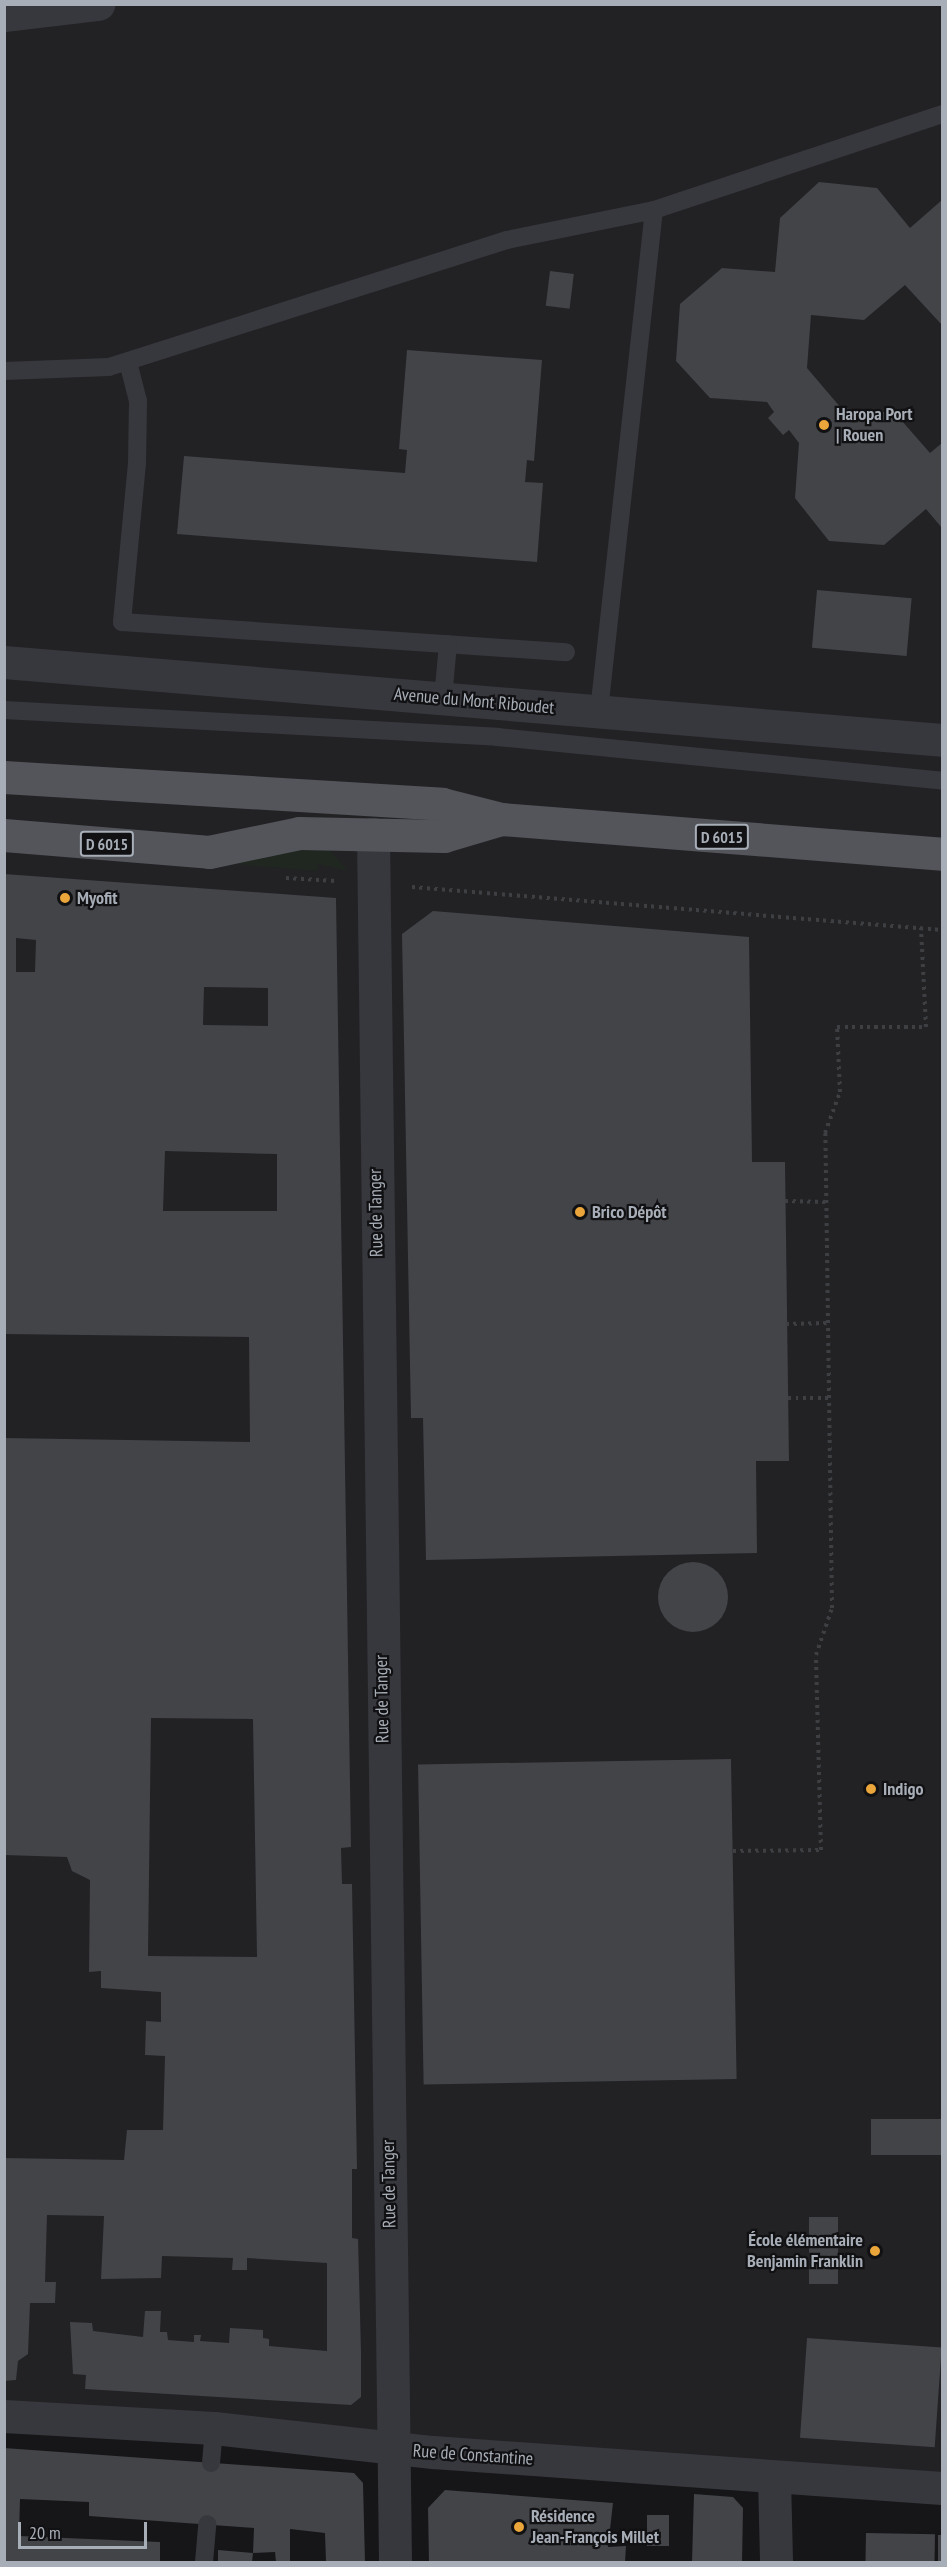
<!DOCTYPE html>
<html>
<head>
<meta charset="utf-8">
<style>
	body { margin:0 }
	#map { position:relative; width:947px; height:2567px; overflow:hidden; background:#161618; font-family:"PT Sans Narrow",sans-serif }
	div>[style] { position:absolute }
	.built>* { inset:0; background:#222225 }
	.green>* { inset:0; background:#202721 }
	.building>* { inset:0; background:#424448; transform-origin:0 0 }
	.round { border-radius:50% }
	.path>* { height:4px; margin-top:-2px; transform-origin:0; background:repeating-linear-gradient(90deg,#3d3f43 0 3px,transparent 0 7.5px) }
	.service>* { height:18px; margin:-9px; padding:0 9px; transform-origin:9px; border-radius:9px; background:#37383d }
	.minor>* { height:33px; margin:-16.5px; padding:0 16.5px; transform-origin:16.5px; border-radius:16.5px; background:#37383d }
	.tertiary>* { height:33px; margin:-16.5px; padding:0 16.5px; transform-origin:16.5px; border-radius:16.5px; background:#37383d }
	.primary>* { height:33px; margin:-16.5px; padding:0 16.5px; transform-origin:16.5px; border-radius:16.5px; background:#53555b }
	.dots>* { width:16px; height:16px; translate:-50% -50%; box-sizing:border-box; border:3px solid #111113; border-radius:50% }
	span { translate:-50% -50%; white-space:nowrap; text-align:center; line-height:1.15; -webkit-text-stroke:4.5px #111113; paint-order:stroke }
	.shield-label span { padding:2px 4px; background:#111113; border:2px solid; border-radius:4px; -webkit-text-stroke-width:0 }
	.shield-label { font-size:16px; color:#a8aeb7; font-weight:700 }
	.poi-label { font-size:18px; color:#a8aeb7; font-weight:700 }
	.left { translate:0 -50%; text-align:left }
	.right { translate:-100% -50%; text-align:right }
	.street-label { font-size:18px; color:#a8aeb7 }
	.frame { position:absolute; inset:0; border:6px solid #a8aeb7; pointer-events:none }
	.scale { position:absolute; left:18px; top:2522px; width:129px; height:27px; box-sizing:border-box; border:3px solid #a8aeb7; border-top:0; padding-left:8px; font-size:18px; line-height:21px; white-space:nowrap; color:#a8aeb7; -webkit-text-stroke:4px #111113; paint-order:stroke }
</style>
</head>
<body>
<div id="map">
	<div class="built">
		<div style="clip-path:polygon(98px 4px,942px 5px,942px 2492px,5px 2403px,4px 15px)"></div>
	</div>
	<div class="green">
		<div style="clip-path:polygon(296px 846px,328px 848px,348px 871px,318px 864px,317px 871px,223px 863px)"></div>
	</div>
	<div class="building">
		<div style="clip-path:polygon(819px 182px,877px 188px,910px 228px,942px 200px,942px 325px,905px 285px,864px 320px,811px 315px,807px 368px,841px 408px,895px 413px,930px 453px,942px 443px,942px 528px,926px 509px,884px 545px,829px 541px,795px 498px,799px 443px,789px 430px,783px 435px,768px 418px,774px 412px,767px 402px,710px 398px,676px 361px,680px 304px,722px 268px,775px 272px,780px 218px)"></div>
		<div style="left:550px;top:271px;width:24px;height:35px;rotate:7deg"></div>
		<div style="clip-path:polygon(407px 350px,542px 360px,534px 461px,527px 460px,525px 482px,543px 483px,537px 562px,177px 534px,184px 456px,405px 473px,407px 450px,399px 449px)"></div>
		<div style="left:817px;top:590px;width:95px;height:58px;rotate:5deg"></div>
		<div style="clip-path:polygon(evenodd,4px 874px,336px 898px,351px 1847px,341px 1848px,342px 1884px,352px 1884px,357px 2169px,352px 2169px,352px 2238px,358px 2239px,361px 2352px,361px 2397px,351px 2405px,85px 2389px,86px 2375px,73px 2374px,70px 2322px,92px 2323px,93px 2331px,143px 2337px,145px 2311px,161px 2311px,160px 2332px,167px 2332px,168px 2340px,194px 2342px,194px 2335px,201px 2335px,200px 2341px,229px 2343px,230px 2328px,263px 2330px,263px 2338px,269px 2339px,269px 2346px,327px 2351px,327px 2263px,247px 2258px,247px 2270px,232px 2270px,233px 2258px,162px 2256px,161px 2278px,101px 2279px,104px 2216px,47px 2215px,45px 2282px,56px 2282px,55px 2303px,30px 2303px,28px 2354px,18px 2361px,16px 2380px,4px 2381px,4px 2158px,124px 2160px,127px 2130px,163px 2130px,165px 2056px,145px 2055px,146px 2021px,161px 2022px,161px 1992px,101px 1988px,101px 1971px,89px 1972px,90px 1880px,72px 1871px,67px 1857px,4px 1855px,4px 1438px,250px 1442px,249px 1337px,4px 1334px,4px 874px,16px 938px,36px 940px,35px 972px,16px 972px,16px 938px,4px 874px,204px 987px,268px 988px,268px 1026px,203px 1025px,204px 987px,4px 874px,165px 1151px,277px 1154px,277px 1211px,163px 1211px,165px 1151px,4px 874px,151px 1718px,253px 1719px,257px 1957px,148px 1956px,151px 1718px)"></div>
		<div style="clip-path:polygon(433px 911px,749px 937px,752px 1162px,785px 1162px,789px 1461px,756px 1461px,757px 1553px,426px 1560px,423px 1418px,411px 1418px,402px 934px)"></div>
		<div class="round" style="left:658px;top:1562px;width:70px;height:70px"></div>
		<div style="left:731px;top:1759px;width:320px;height:313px;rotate:89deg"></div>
		<div style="left:871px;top:2119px;width:71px;height:36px"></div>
		<div style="left:809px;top:2217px;width:29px;height:67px"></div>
		<div style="left:807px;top:2338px;width:135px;height:100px;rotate:4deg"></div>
		<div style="clip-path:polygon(4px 2448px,354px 2473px,363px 2483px,365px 2562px,326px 2562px,325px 2533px,290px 2529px,290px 2562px,276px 2562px,275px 2552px,253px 2553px,252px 2562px,218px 2562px,218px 2550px,253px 2553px,254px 2528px,89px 2516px,89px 2502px,20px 2499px,19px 2536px,160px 2542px,160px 2562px,4px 2562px)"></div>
		<div style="clip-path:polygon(445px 2490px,613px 2503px,608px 2547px,626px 2546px,625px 2562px,429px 2562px,428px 2508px)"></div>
		<div style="clip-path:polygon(694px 2494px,733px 2497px,743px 2508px,742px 2562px,692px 2562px)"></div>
		<div style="left:647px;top:2515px;width:22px;height:31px"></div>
		<div style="left:866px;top:2533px;width:69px;height:29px;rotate:1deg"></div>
		<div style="left:938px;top:2535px;width:4px;height:27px"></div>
	</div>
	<div class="path">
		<div style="left:286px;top:878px;width:50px;rotate:3.4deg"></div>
		<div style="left:412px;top:887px;width:532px;rotate:4.64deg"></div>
		<div style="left:785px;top:1201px;width:42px;rotate:1.4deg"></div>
		<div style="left:786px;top:1324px;width:43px;rotate:-1.3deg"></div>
		<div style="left:788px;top:1398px;width:41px"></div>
		<div style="left:733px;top:1851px;width:88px;rotate:-0.7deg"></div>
		<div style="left:821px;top:1850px;width:195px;rotate:-91.5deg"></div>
		<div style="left:816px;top:1655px;width:50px;rotate:-71.2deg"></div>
		<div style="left:832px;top:1608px;width:475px;rotate:-90.8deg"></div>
		<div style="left:825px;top:1133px;width:44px;rotate:-69.9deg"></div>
		<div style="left:840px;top:1092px;width:65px;rotate:-92.6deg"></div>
		<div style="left:837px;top:1027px;width:89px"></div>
		<div style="left:926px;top:1027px;width:99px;rotate:-92.9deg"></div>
	</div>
	<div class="service">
		<div style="left:128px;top:362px;width:40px;rotate:75.6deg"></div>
		<div style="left:138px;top:401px;width:62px;rotate:90.9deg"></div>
		<div style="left:137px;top:463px;width:160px;rotate:95.4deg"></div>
		<div style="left:122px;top:622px;width:445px;rotate:3.9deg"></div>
		<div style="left:4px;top:371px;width:105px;rotate:-2.2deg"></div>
		<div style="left:109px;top:367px;width:418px;rotate:-17.7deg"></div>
		<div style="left:507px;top:240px;width:150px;rotate:-11.5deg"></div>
		<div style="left:654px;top:210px;width:304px;rotate:-18.4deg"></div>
		<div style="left:443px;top:698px;width:54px;rotate:-84.7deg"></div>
		<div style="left:4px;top:710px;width:494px;rotate:3.1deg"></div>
		<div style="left:497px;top:737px;width:447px;rotate:5.6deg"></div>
		<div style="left:599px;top:711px;width:504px;rotate:-83.74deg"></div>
		<div style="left:211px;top:2463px;width:35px;rotate:-85deg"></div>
		<div style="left:204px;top:2562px;width:38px;rotate:-85deg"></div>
	</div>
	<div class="minor">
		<div style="left:373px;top:834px;width:1728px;rotate:89.27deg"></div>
		<div style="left:774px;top:2478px;width:84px;rotate:88.6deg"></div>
	</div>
	<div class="tertiary">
		<div style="left:4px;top:15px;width:95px;rotate:-6.7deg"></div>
		<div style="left:4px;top:662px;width:941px;rotate:4.75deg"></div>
		<div style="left:4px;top:2416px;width:210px;rotate:3.3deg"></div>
		<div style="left:214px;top:2428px;width:220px;rotate:6.3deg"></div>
		<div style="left:433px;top:2452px;width:510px;rotate:4.05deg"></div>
	</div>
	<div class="primary">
		<div style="left:4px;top:777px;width:439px;rotate:3.5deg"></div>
		<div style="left:442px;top:804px;width:61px;rotate:14.3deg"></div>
		<div style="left:501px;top:819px;width:442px;rotate:4.5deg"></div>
		<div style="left:4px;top:835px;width:206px;rotate:4.7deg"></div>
		<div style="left:209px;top:852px;width:92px;rotate:-11.9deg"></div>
		<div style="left:299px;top:833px;width:145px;rotate:1.2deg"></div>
		<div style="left:444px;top:836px;width:59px;rotate:-16.6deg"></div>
	</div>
	<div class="dots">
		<div style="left:824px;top:425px;background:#eaa53b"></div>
		<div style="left:65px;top:898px;background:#eaa53b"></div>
		<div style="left:580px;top:1212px;background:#eaa53b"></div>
		<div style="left:871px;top:1789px;background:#eaa53b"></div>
		<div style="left:875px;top:2251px;background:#eaa53b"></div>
		<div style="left:519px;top:2527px;background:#eaa53b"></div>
	</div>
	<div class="shield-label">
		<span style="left:722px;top:837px">D 6015</span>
		<span style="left:107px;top:844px">D 6015</span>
	</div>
	<div class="poi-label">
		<span class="left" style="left:836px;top:425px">Haropa Port<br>| Rouen</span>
		<span class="left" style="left:77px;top:898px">Myofit</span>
		<span class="left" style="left:592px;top:1212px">Brico Dépôt</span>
		<span class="left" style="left:883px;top:1789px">Indigo</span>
		<span class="right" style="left:863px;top:2251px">École élémentaire<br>Benjamin Franklin</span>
		<span class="left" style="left:531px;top:2527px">Résidence<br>Jean-François Millet</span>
	</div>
	<div class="street-label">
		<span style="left:474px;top:701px;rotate:5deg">Avenue du Mont Riboudet</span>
		<span style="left:376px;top:1213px;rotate:-91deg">Rue de Tanger</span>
		<span style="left:382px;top:1699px;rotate:-91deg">Rue de Tanger</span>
		<span style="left:389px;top:2184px;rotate:-91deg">Rue de Tanger</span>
		<span style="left:473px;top:2455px;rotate:4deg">Rue de Constantine</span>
	</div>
	<div class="frame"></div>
	<div class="scale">20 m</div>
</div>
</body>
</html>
